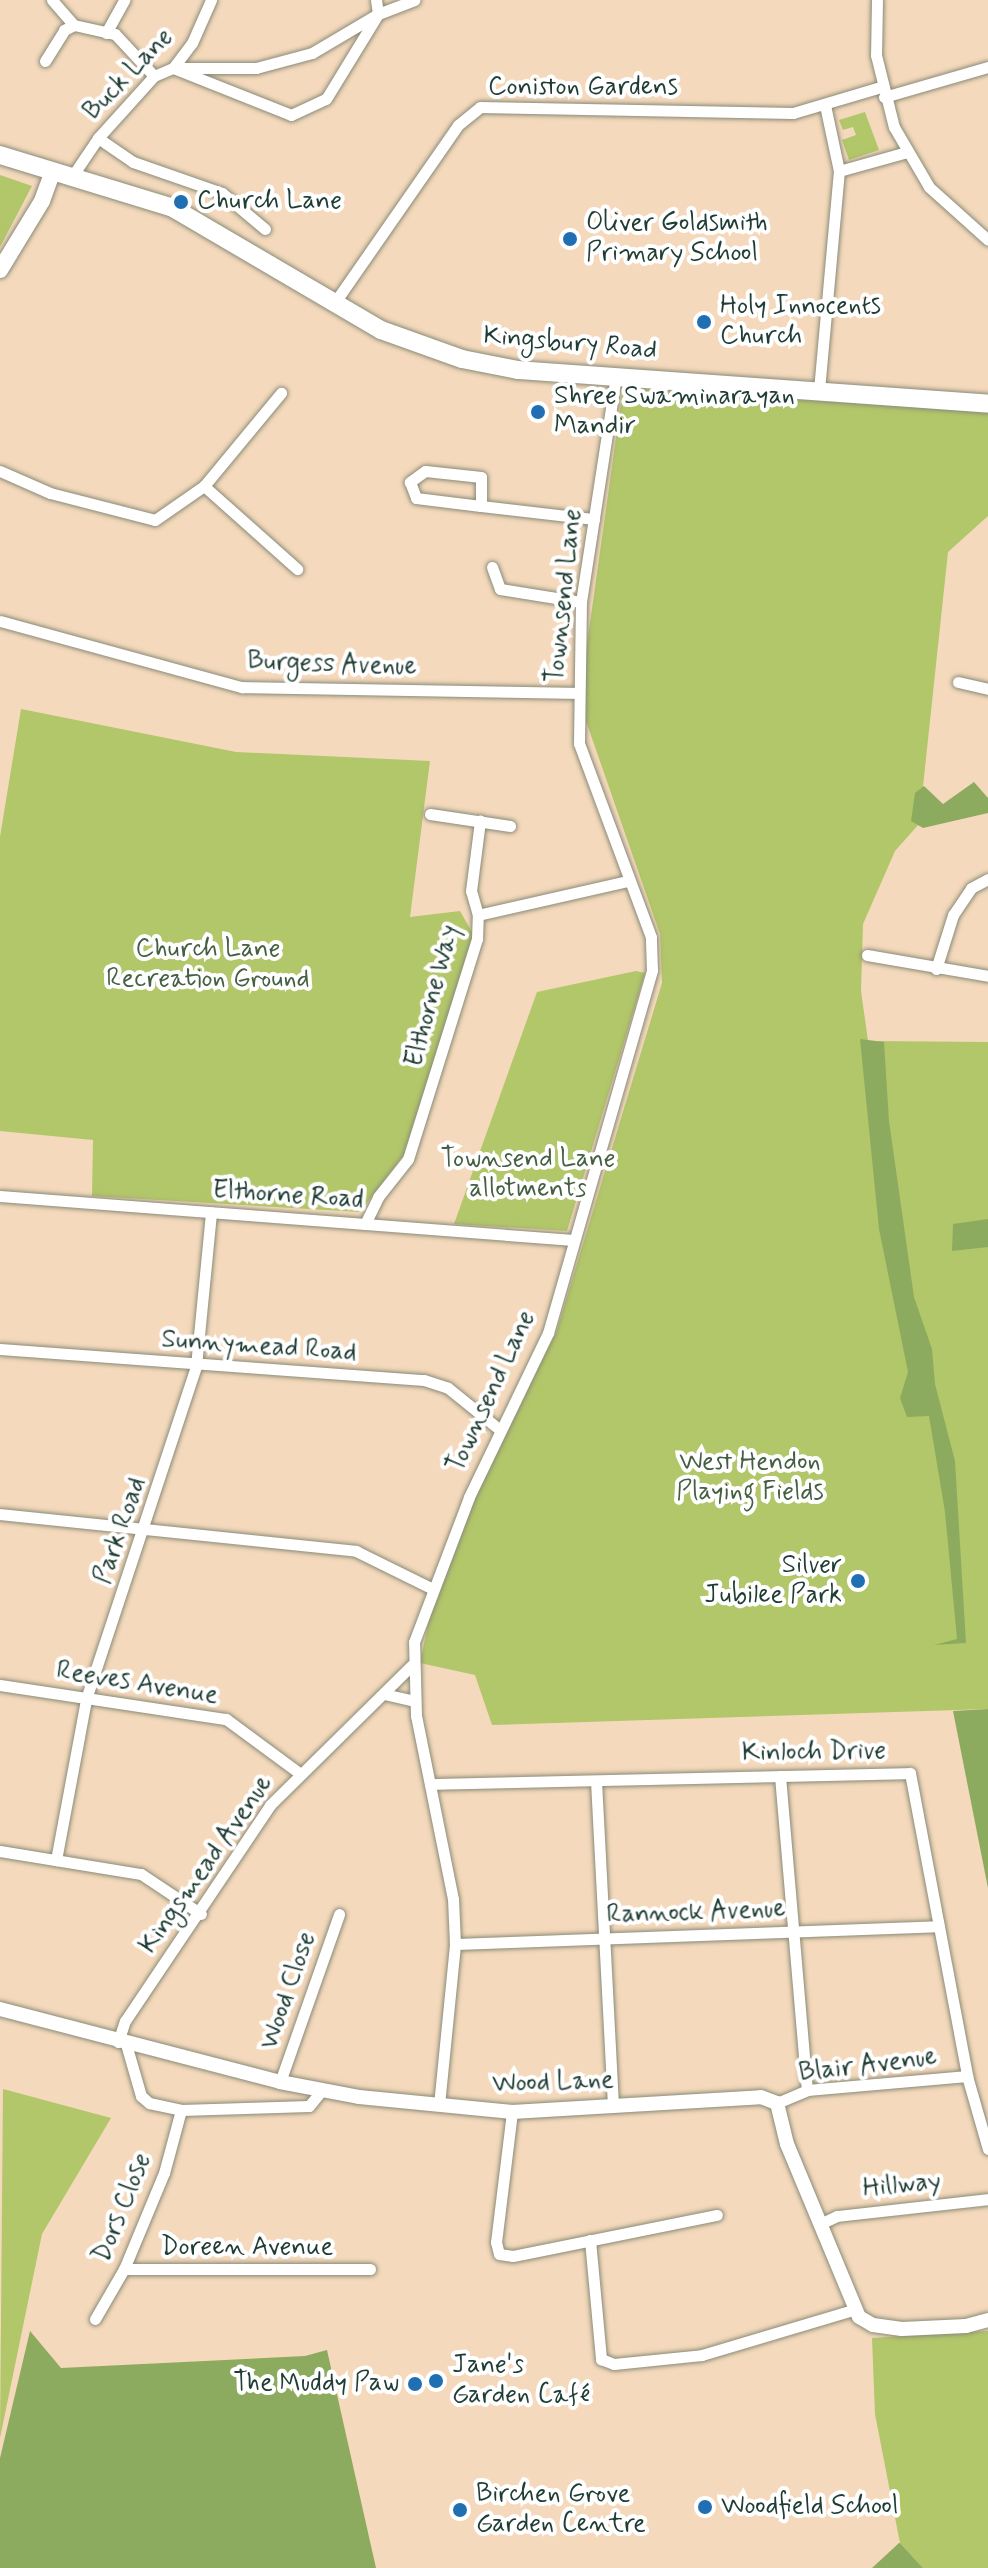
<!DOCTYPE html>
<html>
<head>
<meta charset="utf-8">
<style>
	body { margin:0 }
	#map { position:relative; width:988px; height:2568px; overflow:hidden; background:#f4d9bc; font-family:Mynerve,sans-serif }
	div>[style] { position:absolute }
	.green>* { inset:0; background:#b2c66a }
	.forest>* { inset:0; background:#8dab5e }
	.roads { filter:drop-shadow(0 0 2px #8a8b78) drop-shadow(0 0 2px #8a8b78) }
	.minor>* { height:11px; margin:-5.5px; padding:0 5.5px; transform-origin:5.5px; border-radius:5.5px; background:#fff }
	.tertiary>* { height:14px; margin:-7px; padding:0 7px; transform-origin:7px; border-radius:7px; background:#fff }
	.secondary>* { height:16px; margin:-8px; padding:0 8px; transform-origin:8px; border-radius:8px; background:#fff }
	.primary>* { height:18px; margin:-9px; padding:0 9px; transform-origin:9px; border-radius:9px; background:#fff }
	.dots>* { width:22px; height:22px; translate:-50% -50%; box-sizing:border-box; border:4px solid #fff; border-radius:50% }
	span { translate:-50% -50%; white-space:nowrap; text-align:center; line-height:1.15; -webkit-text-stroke:8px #fff; paint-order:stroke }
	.street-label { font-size:26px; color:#1f3d34 }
	.poi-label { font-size:26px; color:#1f3d34 }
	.left { translate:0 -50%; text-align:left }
	.right { translate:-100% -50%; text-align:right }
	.park-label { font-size:26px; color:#445f42 }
</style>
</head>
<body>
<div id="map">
	<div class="green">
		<div style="clip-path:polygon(865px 112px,879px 150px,849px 160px,842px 140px,856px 135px,853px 127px,843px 130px,839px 120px)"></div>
		<div style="clip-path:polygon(0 175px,32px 186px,0 247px)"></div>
		<div style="clip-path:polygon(623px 388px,988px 412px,988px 516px,948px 552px,919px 824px,895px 851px,863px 924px,861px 991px,868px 1041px,988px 1042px,988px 1709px,492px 1725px,475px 1675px,420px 1663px,433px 1601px,501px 1435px,556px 1333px,662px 983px,660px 934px,579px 701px)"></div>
		<div style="clip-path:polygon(21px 709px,236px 752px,430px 761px,410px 917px,460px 911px,473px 934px,406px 1152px,360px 1212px,92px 1196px,93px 1140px,0 1131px,0 837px)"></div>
		<div style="clip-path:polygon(636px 971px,645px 973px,567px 1231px,454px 1224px,537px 992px)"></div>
		<div style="clip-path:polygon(3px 2089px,111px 2118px,42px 2234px,0 2438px)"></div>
		<div style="clip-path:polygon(988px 2331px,988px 2568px,923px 2568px,900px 2543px,875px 2414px,872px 2338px)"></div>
	</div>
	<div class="forest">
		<div style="clip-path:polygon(974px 782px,988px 798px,988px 813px,923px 828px,911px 821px,915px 793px,924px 786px,943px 804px)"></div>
		<div style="clip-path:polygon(860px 1039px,884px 1042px,889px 1121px,914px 1297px,932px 1349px,935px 1384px,955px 1461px,966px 1643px,934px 1645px,957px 1639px,945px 1512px,929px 1416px,907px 1417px,900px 1398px,908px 1372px,879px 1229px)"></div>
		<div style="clip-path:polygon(988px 1219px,988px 1247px,952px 1251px,953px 1224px)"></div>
		<div style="clip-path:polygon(988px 1709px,988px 1888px,953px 1711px)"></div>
		<div style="clip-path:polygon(30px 2331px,61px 2368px,305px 2356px,327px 2350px,376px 2568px,0 2568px,0 2458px)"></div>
		<div style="clip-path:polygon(900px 2543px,923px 2568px,872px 2568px,899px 2543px)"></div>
	</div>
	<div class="roads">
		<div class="minor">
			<div style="left:52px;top:0;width:33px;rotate:49deg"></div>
			<div style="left:74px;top:25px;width:42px;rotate:12.4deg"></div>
			<div style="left:115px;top:34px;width:57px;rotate:47.1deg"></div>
			<div style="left:877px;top:0;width:55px;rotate:91deg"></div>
			<div style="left:876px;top:55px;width:74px;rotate:76deg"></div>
			<div style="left:894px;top:127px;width:69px;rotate:59.7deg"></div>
			<div style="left:929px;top:187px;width:79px;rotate:41.9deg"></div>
			<div style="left:106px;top:33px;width:38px;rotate:-61deg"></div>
			<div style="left:45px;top:61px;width:36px;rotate:-58deg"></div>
			<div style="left:64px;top:30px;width:11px;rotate:-27deg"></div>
			<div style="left:173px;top:68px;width:127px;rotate:21.7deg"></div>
			<div style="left:291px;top:115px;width:38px;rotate:-25deg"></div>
			<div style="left:326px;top:99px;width:100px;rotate:-58.5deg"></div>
			<div style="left:378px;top:14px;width:39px;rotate:-21deg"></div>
			<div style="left:177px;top:68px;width:79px"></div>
			<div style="left:256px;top:68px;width:58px;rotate:-15deg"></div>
			<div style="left:312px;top:53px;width:77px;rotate:-30.6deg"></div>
			<div style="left:378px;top:14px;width:14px;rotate:-98deg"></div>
			<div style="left:884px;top:97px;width:108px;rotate:-16.1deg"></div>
			<div style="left:98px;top:138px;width:42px;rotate:34.4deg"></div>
			<div style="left:133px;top:162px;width:94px;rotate:19.2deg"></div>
			<div style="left:222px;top:193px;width:56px;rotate:39.9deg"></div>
			<div style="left:839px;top:171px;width:71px;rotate:-15.6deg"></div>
			<div style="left:71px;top:178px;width:48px;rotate:-56deg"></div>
			<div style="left:98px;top:138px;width:84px;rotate:-47.9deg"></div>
			<div style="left:154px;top:76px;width:21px;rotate:-23deg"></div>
			<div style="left:173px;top:68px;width:31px;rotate:-53deg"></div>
			<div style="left:192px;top:43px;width:47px;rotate:-66.2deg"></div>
			<div style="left:333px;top:305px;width:219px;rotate:-55.2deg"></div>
			<div style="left:458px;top:125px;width:28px;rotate:-39deg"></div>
			<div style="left:480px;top:107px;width:313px;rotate:1.1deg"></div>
			<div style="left:793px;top:113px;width:92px;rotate:-16.5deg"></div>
			<div style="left:819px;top:390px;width:220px;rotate:-84.8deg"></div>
			<div style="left:839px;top:171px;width:67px;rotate:-102deg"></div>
			<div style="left:0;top:471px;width:55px;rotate:23.7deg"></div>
			<div style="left:50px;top:493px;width:108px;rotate:14.4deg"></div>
			<div style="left:155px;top:520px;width:60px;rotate:-34.8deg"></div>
			<div style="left:204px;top:486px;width:121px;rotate:-50.4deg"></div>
			<div style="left:204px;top:486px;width:125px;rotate:41.7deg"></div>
			<div style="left:481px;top:506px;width:29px;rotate:-90deg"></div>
			<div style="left:481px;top:477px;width:56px;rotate:-173.9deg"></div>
			<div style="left:425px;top:471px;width:19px;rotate:144deg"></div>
			<div style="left:410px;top:482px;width:17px;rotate:69deg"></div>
			<div style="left:416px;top:498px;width:65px;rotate:7deg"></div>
			<div style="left:481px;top:506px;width:114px;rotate:6.6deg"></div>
			<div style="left:492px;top:567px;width:23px;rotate:70deg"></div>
			<div style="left:500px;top:589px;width:82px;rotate:9.1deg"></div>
			<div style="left:0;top:621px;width:251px;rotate:15.3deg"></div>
			<div style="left:242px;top:687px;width:334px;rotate:1deg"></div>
			<div style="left:958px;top:682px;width:31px;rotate:13deg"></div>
			<div style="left:430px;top:814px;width:81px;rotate:8.5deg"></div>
			<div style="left:478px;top:915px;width:25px;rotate:-106deg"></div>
			<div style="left:471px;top:891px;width:71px;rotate:-82.7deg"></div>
			<div style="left:867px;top:955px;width:123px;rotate:9.8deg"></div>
			<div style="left:936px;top:969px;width:57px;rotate:-72.5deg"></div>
			<div style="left:953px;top:915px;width:32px;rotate:-56deg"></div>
			<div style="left:971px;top:888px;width:19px;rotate:-28deg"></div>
			<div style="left:0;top:1196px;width:575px;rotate:4.39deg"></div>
			<div style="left:365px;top:1224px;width:30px;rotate:-64deg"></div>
			<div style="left:378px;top:1197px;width:48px;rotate:-51.7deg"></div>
			<div style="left:408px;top:1159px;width:231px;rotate:-72.6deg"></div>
			<div style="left:477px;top:939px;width:24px;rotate:-88deg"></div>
			<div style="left:478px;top:915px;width:154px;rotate:-12.8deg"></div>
			<div style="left:0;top:1349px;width:425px;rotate:4.2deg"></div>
			<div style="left:424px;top:1380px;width:25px;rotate:18deg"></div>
			<div style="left:448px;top:1388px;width:67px;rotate:38.9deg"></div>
			<div style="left:0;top:1514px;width:358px;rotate:5.9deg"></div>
			<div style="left:356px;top:1551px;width:84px;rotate:26.3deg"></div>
			<div style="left:0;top:1685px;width:229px;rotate:8.6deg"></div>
			<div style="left:226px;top:1719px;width:89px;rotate:36.4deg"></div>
			<div style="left:384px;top:1694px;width:31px;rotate:13deg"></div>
			<div style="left:780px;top:1776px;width:315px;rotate:85.1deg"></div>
			<div style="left:596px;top:1781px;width:325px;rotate:87deg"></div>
			<div style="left:430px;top:1784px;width:480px;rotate:-1.3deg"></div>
			<div style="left:910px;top:1773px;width:308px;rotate:79.3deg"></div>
			<div style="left:967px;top:2076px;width:76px;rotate:74deg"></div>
			<div style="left:0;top:1851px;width:143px;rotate:9.3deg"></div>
			<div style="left:141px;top:1874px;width:72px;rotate:33.7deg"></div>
			<div style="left:56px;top:1860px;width:164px;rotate:-79.4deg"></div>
			<div style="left:86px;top:1699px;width:351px;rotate:-71.7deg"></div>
			<div style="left:196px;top:1366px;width:154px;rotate:-84.4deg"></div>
			<div style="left:455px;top:1944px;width:484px;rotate:-2.1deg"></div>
			<div style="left:118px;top:2042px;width:22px;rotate:-72deg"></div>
			<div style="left:125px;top:2021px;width:260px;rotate:-56.1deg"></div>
			<div style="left:270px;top:1805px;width:199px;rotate:-44.6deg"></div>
			<div style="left:126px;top:2044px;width:54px;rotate:73.9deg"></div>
			<div style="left:141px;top:2096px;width:11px;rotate:41deg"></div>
			<div style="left:149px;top:2103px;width:33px;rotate:12deg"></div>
			<div style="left:181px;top:2110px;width:128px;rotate:-1.8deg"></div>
			<div style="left:309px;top:2106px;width:21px;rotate:-51deg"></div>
			<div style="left:280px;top:2082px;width:178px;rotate:-70.6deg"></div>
			<div style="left:777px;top:2103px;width:33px;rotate:-23deg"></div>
			<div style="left:807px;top:2090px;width:161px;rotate:-5deg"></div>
			<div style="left:439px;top:2105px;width:162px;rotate:-84.3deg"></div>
			<div style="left:455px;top:1944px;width:45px;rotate:-92.5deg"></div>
			<div style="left:453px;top:1899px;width:187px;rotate:-101.4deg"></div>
			<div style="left:416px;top:1716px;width:74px;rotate:-91.5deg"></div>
			<div style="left:414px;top:1642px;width:155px;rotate:-69.2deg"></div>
			<div style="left:469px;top:1497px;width:182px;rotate:-64.3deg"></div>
			<div style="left:548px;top:1333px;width:378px;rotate:-74deg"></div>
			<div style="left:652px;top:970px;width:33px;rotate:-92deg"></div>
			<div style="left:651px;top:937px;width:207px;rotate:-110.4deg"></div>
			<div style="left:579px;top:743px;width:141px;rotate:-89.2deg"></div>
			<div style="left:581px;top:602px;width:229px;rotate:-81.2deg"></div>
			<div style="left:512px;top:2112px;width:131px;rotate:97deg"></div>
			<div style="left:496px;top:2242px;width:12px;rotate:76deg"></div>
			<div style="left:499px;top:2254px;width:14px;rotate:8deg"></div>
			<div style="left:513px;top:2256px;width:208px;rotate:-11.4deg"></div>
			<div style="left:822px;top:2223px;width:17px;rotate:-25deg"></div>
			<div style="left:837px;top:2216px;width:152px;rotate:-6.4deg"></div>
			<div style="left:590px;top:2240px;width:120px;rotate:84.7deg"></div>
			<div style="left:601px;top:2359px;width:14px;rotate:21deg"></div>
			<div style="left:614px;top:2364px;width:88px;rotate:-5.8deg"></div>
			<div style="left:702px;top:2355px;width:158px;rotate:-16.6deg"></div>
			<div style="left:124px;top:2269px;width:246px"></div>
			<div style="left:95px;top:2319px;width:58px;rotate:-59.9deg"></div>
			<div style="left:124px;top:2269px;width:104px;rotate:-67.4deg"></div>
			<div style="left:164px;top:2173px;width:65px;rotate:-74.9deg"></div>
		</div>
		<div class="tertiary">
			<div style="left:0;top:2009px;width:289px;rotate:14.6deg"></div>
			<div style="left:280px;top:2082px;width:80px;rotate:10.8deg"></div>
			<div style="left:359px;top:2097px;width:154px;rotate:5.6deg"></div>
			<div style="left:512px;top:2112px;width:249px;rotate:-3.4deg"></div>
			<div style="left:761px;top:2097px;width:17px;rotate:21deg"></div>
			<div style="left:777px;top:2103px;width:42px;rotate:76.3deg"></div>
			<div style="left:787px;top:2144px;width:187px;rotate:67.4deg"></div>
			<div style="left:859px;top:2317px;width:16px;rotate:30deg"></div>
			<div style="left:873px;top:2325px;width:29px;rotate:8deg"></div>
			<div style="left:902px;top:2329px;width:64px;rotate:-2.7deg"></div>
			<div style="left:966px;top:2326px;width:23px;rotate:-15deg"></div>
		</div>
		<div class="secondary">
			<div style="left:0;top:270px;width:81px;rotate:-58.7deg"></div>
			<div style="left:42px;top:201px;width:30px;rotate:-70deg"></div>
		</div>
		<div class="primary">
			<div style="left:0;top:155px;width:181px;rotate:17deg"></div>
			<div style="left:173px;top:208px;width:241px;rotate:30.4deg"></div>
			<div style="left:381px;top:330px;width:86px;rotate:19.7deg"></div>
			<div style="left:462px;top:359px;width:57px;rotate:11.1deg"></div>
			<div style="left:518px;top:370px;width:471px;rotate:4.1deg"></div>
		</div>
	</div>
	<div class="dots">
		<div style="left:181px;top:202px;background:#1f6fb2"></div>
		<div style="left:570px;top:239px;background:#1f6fb2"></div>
		<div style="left:704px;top:322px;background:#1f6fb2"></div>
		<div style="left:538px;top:412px;background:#1f6fb2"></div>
		<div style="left:858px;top:1581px;background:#1f6fb2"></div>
		<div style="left:436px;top:2381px;background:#1f6fb2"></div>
		<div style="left:415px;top:2384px;background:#1f6fb2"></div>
		<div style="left:705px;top:2507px;background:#1f6fb2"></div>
		<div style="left:460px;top:2510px;background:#1f6fb2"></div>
	</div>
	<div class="street-label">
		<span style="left:129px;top:75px;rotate:-46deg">Buck Lane</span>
		<span style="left:583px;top:88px">Coniston Gardens</span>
		<span style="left:570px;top:344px;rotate:5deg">Kingsbury Road</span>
		<span style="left:565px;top:596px;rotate:-84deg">Townsend Lane</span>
		<span style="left:332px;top:665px;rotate:2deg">Burgess Avenue</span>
		<span style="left:433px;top:996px;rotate:-75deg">Elthorne Way</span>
		<span style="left:288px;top:1196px;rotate:4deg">Elthorne Road</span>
		<span style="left:259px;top:1347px;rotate:4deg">Sunnymead Road</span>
		<span style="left:492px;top:1392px;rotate:-65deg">Townsend Lane</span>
		<span style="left:121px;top:1531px;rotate:-71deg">Park Road</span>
		<span style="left:137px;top:1684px;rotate:9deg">Reeves Avenue</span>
		<span style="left:814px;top:1753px;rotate:-1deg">Kinloch Drive</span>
		<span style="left:207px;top:1865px;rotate:-55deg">Kingsmead Avenue</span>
		<span style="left:696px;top:1913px;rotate:-2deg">Rannock Avenue</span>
		<span style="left:289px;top:1991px;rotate:-71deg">Wood Close</span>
		<span style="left:868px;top:2066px;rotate:-7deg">Blair Avenue</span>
		<span style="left:553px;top:2083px;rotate:-2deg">Wood Lane</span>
		<span style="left:902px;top:2186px;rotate:-6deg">Hillway</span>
		<span style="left:123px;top:2208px;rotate:-68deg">Dors Close</span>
		<span style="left:247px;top:2248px">Doreen Avenue</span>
	</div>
	<div class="poi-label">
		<span class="left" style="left:197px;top:202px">Church Lane</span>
		<span class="left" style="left:586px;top:239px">Oliver Goldsmith<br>Primary School</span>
		<span class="left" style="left:720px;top:322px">Holy Innocents<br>Church</span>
		<span class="left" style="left:554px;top:412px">Shree Swaminarayan<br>Mandir</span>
		<span class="right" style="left:842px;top:1581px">Silver<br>Jubilee Park</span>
		<span class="left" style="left:452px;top:2381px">Jane's<br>Garden Café</span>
		<span class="right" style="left:399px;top:2384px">The Muddy Paw</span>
		<span class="left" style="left:476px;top:2510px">Birchen Grove<br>Garden Centre</span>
		<span class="left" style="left:721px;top:2507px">Woodfield School</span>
	</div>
	<div class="park-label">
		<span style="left:208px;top:965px">Church Lane<br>Recreation Ground</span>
		<span style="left:528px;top:1175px">Townsend Lane<br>allotments</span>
		<span style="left:750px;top:1478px">West Hendon<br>Playing Fields</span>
	</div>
</div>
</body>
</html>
